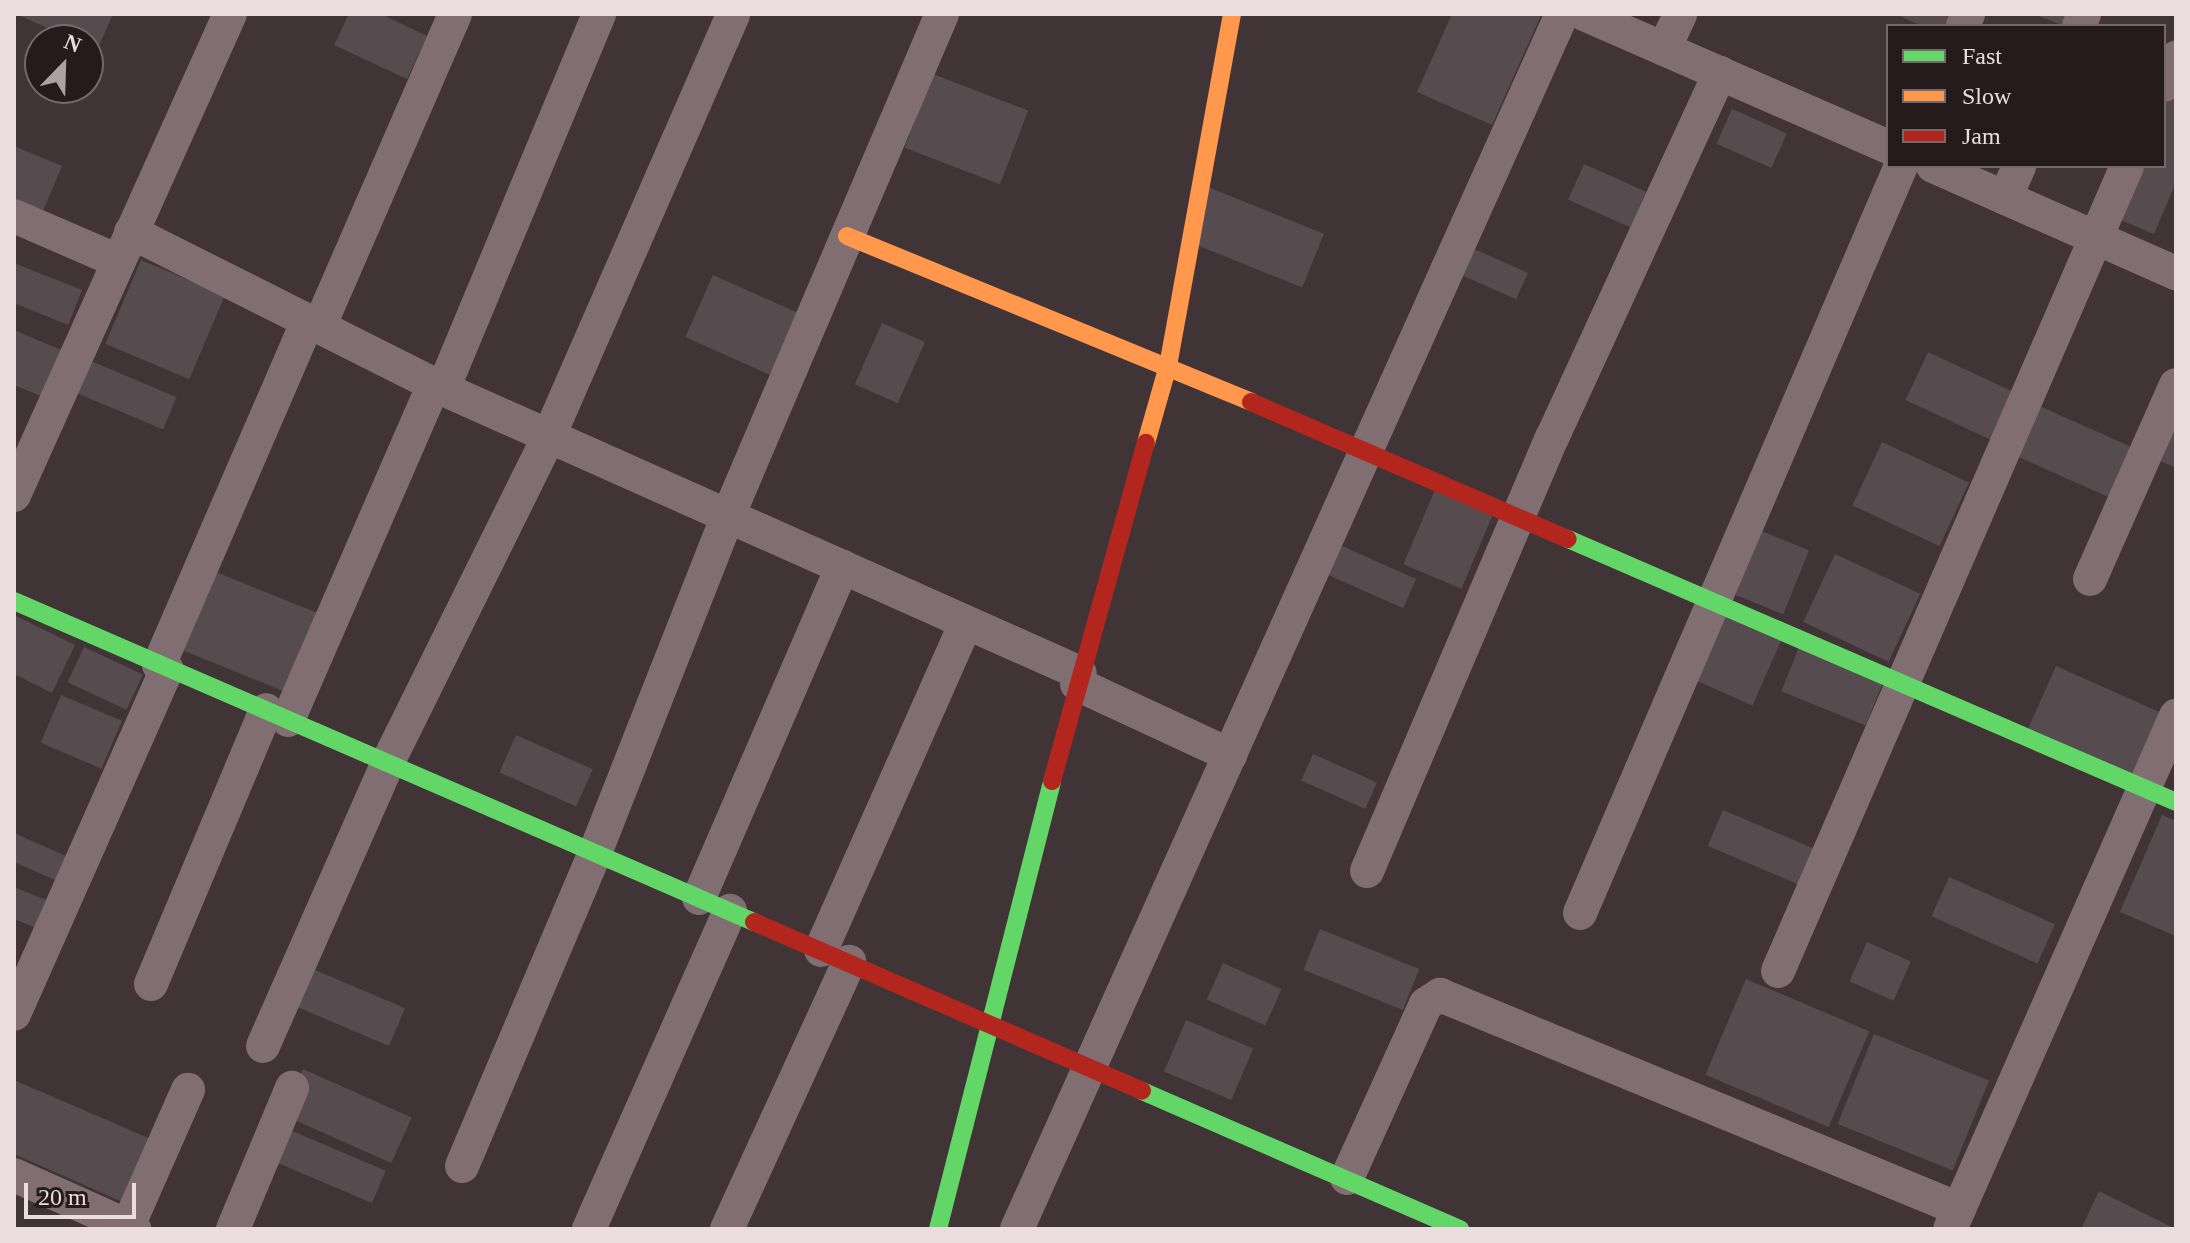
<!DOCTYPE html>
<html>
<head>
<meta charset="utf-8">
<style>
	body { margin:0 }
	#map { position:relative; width:2190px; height:1243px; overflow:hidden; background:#403437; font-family:Georgia,serif }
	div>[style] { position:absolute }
	.building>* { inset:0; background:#564c4f; transform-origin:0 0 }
	.street>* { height:34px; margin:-17px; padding:0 17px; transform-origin:17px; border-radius:17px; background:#816e73 }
	.fast>* { height:18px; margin:-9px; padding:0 9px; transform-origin:9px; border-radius:9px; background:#63d668 }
	.slow>* { height:18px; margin:-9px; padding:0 9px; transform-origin:9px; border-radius:9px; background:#ff974d }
	.jam>* { height:18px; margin:-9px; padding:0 9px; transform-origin:9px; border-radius:9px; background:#b3261e }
	span { translate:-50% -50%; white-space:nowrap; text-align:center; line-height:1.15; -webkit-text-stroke:6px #251b1d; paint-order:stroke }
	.frame { position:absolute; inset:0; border:16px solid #eadcdf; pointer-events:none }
	.legend { position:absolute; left:1886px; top:24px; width:280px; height:144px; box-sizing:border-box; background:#251b1d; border:2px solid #74686b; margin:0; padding:10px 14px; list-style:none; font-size:24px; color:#eadcdf }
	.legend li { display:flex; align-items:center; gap:16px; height:40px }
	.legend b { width:40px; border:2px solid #74686b }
	.north { position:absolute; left:24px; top:24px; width:80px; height:80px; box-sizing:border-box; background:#251b1d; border:2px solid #74686b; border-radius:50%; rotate:23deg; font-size:22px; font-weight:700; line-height:32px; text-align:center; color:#eadcdf }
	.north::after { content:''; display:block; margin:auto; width:28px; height:36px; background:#aea1a4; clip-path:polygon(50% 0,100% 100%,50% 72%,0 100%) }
	.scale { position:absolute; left:24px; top:1183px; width:112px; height:36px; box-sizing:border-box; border:4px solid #eadcdf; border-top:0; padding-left:10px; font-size:24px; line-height:28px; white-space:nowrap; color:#eadcdf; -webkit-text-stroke:6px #251b1d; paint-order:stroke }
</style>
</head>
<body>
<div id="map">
	<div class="building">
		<div style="clip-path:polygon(16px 14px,113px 14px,97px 50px,88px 46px,88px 40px,75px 40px)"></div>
		<div style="clip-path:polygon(349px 14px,381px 14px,427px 36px,407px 79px,334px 45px)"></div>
		<div style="clip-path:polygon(1452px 14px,1541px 15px,1492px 125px,1417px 92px)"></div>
		<div style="clip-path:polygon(1895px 14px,1953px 14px,1948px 26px,1923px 26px)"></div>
		<div style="clip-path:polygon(2034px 14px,2069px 14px,2064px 26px)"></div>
		<div style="left:933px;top:74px;width:102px;height:79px;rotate:21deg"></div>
		<div style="clip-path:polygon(2176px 78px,2176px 182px,2154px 234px,2116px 218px,2139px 166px,2164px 166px,2164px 106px)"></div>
		<div style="left:1732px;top:109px;width:60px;height:38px;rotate:24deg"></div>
		<div style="clip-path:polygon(14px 146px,62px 166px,43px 211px,14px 198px)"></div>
		<div style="left:1584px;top:164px;width:68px;height:39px;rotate:24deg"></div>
		<div style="left:1208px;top:187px;width:125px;height:58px;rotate:22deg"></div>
		<div style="left:1463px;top:244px;width:71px;height:29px;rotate:24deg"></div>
		<div style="left:141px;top:260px;width:91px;height:91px;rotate:23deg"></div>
		<div style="clip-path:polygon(14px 263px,82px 290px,68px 325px,14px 303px)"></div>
		<div style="left:713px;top:275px;width:96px;height:68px;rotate:24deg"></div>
		<div style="left:882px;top:323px;width:47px;height:67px;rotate:24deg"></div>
		<div style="clip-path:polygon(14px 330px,66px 352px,46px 398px,14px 385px)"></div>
		<div style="left:1928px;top:352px;width:98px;height:53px;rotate:25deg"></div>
		<div style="left:91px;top:361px;width:93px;height:35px;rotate:23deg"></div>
		<div style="left:2028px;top:401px;width:120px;height:55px;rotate:24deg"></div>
		<div style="clip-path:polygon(2176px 410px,2176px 468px,2152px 457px)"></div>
		<div style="left:1882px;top:442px;width:96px;height:70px;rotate:25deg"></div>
		<div style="left:1437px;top:485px;width:63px;height:86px;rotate:23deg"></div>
		<div style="left:1759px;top:530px;width:54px;height:69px;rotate:22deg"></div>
		<div style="left:1333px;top:542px;width:91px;height:32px;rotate:24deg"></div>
		<div style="left:1835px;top:554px;width:94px;height:75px;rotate:25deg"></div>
		<div style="left:206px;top:568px;width:125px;height:85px;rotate:22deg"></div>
		<div style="left:1718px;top:608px;width:71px;height:75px;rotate:24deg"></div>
		<div style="clip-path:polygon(14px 615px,75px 645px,52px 693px,14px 674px)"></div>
		<div style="left:1800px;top:645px;width:91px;height:50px;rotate:22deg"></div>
		<div style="left:84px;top:647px;width:65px;height:39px;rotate:25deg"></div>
		<div style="left:2056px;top:666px;width:120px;height:69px;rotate:24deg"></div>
		<div style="left:61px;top:695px;width:66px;height:52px;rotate:23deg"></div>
		<div style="left:516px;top:735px;width:84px;height:41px;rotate:24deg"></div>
		<div style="left:1313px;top:754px;width:70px;height:29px;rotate:24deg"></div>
		<div style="left:1723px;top:810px;width:98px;height:39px;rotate:23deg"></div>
		<div style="clip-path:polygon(2162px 815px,2176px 821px,2176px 936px,2120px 912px)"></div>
		<div style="clip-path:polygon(14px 833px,66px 856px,55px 880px,14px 862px)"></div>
		<div style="left:1949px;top:877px;width:116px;height:43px;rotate:24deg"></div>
		<div style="clip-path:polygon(14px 887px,46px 900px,34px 927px,14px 919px)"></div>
		<div style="left:1320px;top:929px;width:107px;height:44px;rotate:22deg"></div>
		<div style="left:1867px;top:942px;width:48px;height:43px;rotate:24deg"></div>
		<div style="left:1223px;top:963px;width:64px;height:40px;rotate:24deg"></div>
		<div style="left:301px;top:964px;width:113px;height:41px;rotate:23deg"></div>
		<div style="left:1746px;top:979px;width:134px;height:104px;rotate:23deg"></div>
		<div style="left:1186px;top:1020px;width:73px;height:56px;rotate:23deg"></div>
		<div style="left:1874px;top:1034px;width:124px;height:97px;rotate:22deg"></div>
		<div style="left:303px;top:1069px;width:119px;height:50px;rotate:24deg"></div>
		<div style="clip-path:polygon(14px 1080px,153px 1140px,125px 1203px,14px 1154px)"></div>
		<div style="left:278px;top:1125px;width:117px;height:35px;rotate:23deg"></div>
		<div style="clip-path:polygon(2099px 1191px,2176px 1229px,2081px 1229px)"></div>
	</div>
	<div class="street">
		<div style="left:1584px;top:14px;width:332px;rotate:23.6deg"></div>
		<div style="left:1963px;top:26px;width:13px;rotate:-67deg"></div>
		<div style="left:2079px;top:26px;width:13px;rotate:-67deg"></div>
		<div style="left:1664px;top:49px;width:38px;rotate:-65deg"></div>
		<div style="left:2164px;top:85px;width:30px;rotate:-66deg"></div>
		<div style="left:1933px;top:166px;width:266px;rotate:23.8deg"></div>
		<div style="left:2005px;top:198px;width:35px;rotate:-66deg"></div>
		<div style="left:14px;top:216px;width:113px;rotate:23.4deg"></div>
		<div style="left:131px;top:232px;width:349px;rotate:26.7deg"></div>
		<div style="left:443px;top:389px;width:697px;rotate:24.03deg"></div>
		<div style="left:319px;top:327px;width:341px;rotate:-66.5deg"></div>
		<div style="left:443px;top:389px;width:406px;rotate:-67.4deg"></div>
		<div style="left:14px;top:495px;width:527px;rotate:-65.82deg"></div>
		<div style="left:2090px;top:579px;width:212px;rotate:-66.1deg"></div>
		<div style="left:159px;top:665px;width:375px;rotate:-66.6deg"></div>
		<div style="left:1077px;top:684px;width:169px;rotate:24.9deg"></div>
		<div style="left:288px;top:720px;width:365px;rotate:-66.5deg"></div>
		<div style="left:1367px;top:871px;width:471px;rotate:-66.9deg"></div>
		<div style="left:1552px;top:438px;width:402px;rotate:-65.3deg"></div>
		<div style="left:699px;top:898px;width:361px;rotate:-66.6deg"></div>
		<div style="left:1580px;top:913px;width:813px;rotate:-66.75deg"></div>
		<div style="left:821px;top:950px;width:358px;rotate:-66.1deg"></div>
		<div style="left:1778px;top:971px;width:877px;rotate:-66.56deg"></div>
		<div style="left:151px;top:984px;width:297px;rotate:-67.2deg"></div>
		<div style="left:14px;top:1014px;width:377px;rotate:-66.1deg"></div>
		<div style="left:263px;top:1046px;width:310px;rotate:-66.2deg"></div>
		<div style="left:388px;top:762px;width:364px;rotate:-63.7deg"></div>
		<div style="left:549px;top:436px;width:460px;rotate:-66.4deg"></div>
		<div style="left:462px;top:1166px;width:340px;rotate:-67deg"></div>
		<div style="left:595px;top:853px;width:362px;rotate:-68.5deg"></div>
		<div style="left:728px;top:516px;width:546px;rotate:-66.91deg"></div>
		<div style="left:14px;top:1175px;width:132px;rotate:24.2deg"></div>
		<div style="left:1347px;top:1178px;width:191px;rotate:-65.6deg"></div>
		<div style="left:1426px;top:1004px;width:17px;rotate:-33deg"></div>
		<div style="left:1440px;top:995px;width:561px;rotate:22.41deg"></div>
		<div style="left:1959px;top:1209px;width:22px;rotate:114deg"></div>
		<div style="left:1959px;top:1209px;width:539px;rotate:-66.24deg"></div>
		<div style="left:128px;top:1226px;width:149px;rotate:-66.2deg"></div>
		<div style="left:233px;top:1229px;width:153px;rotate:-67.3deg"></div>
		<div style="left:589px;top:1229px;width:348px;rotate:-66.1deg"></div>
		<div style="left:727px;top:1229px;width:294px;rotate:-65.4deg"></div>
		<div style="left:1017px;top:1229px;width:1332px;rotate:-65.84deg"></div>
	</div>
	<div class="fast">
		<div style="left:1568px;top:539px;width:662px;rotate:23.39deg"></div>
		<div style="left:14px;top:601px;width:807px;rotate:23.45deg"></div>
		<div style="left:1142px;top:1091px;width:347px;rotate:23.5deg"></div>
		<div style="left:938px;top:1229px;width:462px;rotate:-75.7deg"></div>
	</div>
	<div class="slow">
		<div style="left:847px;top:236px;width:437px;rotate:22.3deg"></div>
		<div style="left:1146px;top:443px;width:80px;rotate:-74.1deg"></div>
		<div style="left:1168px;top:366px;width:358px;rotate:-79.7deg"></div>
	</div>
	<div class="jam">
		<div style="left:1251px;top:402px;width:345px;rotate:23.4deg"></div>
		<div style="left:1052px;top:781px;width:351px;rotate:-74.5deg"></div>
		<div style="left:754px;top:922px;width:423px;rotate:23.5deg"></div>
	</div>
	<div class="frame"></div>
	<ul class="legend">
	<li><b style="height:10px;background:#63d668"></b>Fast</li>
	<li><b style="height:10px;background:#ff974d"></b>Slow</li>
	<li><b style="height:10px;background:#b3261e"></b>Jam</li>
	</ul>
	<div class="north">N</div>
	<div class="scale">20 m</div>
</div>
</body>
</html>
